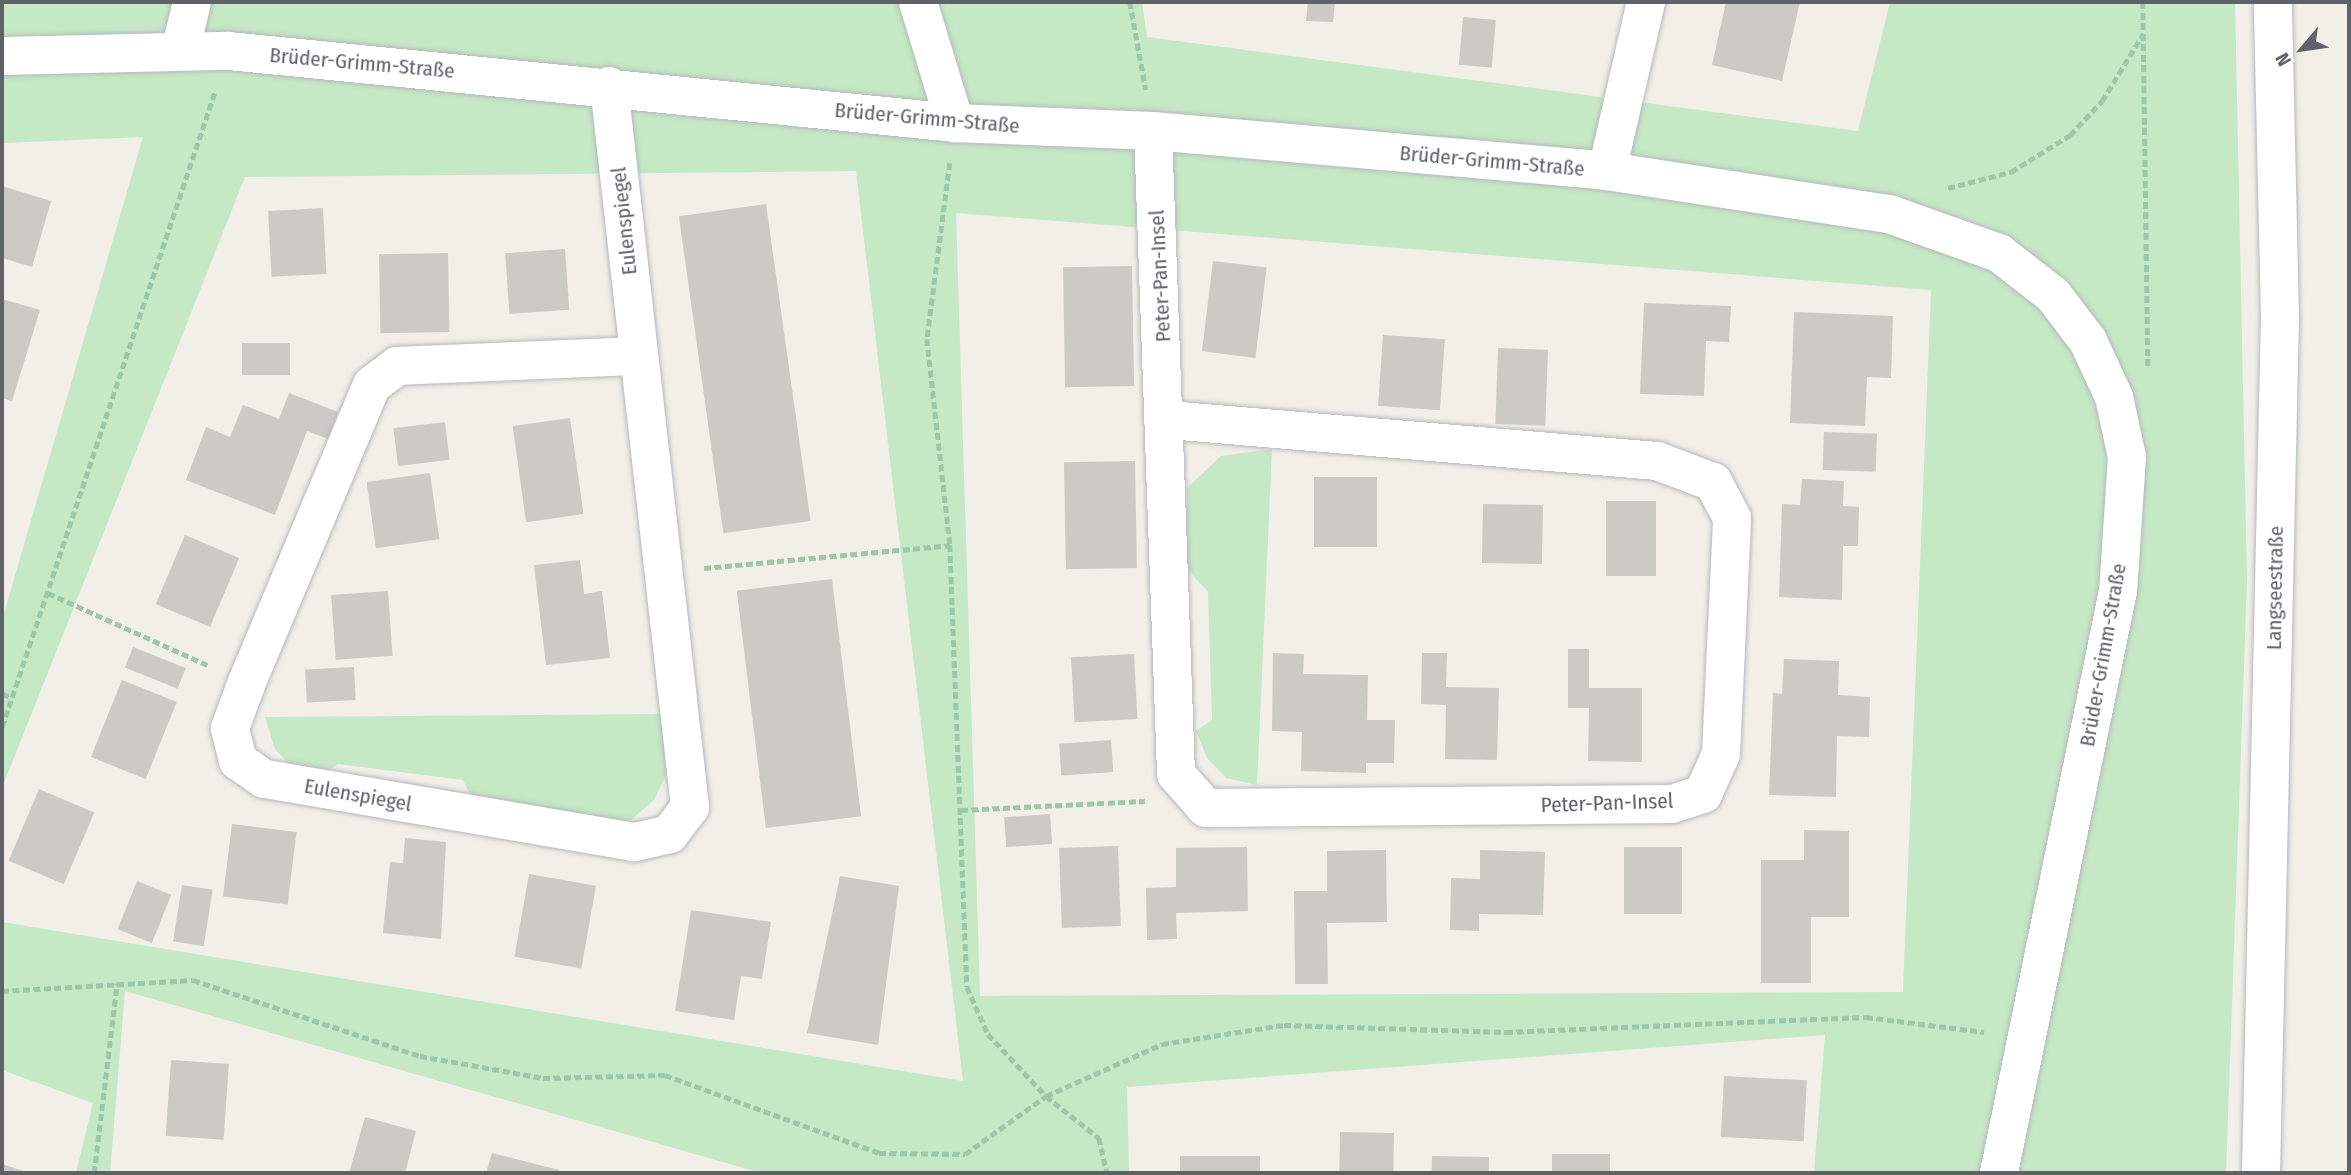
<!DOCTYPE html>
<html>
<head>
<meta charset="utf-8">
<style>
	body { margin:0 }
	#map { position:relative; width:2351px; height:1175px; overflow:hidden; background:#f1efe8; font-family:"Fira Sans Condensed",sans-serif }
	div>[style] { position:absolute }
	.green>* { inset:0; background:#c5e8c5 }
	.building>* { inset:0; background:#cccac5; transform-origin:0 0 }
	.path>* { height:4.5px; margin-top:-2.25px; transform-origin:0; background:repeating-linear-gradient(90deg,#9cc7a9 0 7px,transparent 0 10.5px) }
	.roads { filter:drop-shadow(0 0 2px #b5b8bc) drop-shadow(0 0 2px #b5b8bc) }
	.minor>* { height:38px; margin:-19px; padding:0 19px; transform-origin:19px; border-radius:19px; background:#fff }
	.tertiary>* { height:38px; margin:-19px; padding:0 19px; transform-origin:19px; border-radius:19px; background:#fff }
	span { translate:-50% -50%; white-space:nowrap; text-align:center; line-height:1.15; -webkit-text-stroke:6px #fff; paint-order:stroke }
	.street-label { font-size:21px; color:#5f6368 }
	.frame { position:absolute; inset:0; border:4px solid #5f6368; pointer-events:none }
	.north { position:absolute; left:2267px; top:14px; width:70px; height:70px; -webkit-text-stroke:5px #fff; paint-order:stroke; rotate:241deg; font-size:19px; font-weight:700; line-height:28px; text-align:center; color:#5f6368 }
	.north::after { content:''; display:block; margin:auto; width:24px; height:32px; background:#5f6368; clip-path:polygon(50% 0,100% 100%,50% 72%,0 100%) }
</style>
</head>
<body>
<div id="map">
	<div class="green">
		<div style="clip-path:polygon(evenodd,2px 2px,1142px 2px,1147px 37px,1858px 131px,1890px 2px,2235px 2px,2247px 580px,2226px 1173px,1814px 1173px,1825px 1035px,1127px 1087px,1129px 1173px,761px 1173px,125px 991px,110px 1173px,76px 1173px,93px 1103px,2px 1070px,2px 922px,963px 1081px,856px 171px,245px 177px,2px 788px,2px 620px,143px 137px,2px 143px,2px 2px,956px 213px,1931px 290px,1903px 992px,980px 996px,956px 213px)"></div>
		<div style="clip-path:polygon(1272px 449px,1257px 785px,1226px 778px,1207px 758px,1196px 731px,1212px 720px,1208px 592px,1187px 569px,1187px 488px,1221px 456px)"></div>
		<div style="clip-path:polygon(663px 714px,666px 775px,654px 800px,631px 820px,600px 823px,474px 803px,463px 780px,338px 764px,317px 777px,295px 770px,275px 749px,265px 717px)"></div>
	</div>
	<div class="building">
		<div style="clip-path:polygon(1308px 2px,1335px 2px,1333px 22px,1306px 21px)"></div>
		<div style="clip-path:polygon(1726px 2px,1800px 2px,1782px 81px,1712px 65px)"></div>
		<div style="left:1463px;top:17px;width:33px;height:48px;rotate:5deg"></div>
		<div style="clip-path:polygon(2px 186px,51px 201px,32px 267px,2px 258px)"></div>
		<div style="left:766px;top:204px;width:320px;height:88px;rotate:82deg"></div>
		<div style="left:323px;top:208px;width:66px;height:55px;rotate:87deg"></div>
		<div style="left:565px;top:249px;width:61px;height:60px;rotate:86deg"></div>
		<div style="left:448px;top:253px;width:79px;height:69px;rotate:89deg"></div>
		<div style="left:1213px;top:261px;width:54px;height:91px;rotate:7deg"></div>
		<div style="left:1132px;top:266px;width:120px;height:69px;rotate:89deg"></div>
		<div style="clip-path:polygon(2px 299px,40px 310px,12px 401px,2px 398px)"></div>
		<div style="clip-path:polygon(1644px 303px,1731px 306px,1729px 342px,1706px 341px,1704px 396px,1640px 394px)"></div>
		<div style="clip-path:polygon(1794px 312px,1893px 316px,1891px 378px,1867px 377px,1865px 426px,1790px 423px)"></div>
		<div style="left:1383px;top:335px;width:62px;height:71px;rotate:4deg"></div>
		<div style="left:242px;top:343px;width:48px;height:32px"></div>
		<div style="left:1498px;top:348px;width:50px;height:76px;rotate:2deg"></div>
		<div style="clip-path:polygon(289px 393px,338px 412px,328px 439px,307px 431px,275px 515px,186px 480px,206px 427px,230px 437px,243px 405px,279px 419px)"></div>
		<div style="left:570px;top:418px;width:97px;height:58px;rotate:82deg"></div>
		<div style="left:445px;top:422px;width:38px;height:52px;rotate:83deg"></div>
		<div style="left:1824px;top:432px;width:53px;height:38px;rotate:2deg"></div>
		<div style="left:1135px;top:461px;width:107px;height:71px;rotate:89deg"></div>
		<div style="left:430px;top:473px;width:67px;height:64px;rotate:82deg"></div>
		<div style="left:1314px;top:477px;width:63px;height:70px"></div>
		<div style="clip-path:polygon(1802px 479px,1844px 481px,1843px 506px,1859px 507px,1858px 546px,1843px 546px,1842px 600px,1779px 597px,1782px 504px,1800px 505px)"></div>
		<div style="left:1656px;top:501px;width:75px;height:50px;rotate:90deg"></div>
		<div style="left:1483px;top:504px;width:60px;height:59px;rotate:1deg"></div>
		<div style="left:185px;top:535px;width:59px;height:75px;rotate:23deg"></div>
		<div style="clip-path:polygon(580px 560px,584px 594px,602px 591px,610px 658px,546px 665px,534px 565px)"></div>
		<div style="left:832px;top:579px;width:239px;height:96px;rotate:83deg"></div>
		<div style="left:388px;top:591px;width:65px;height:57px;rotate:86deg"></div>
		<div style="left:133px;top:647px;width:57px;height:22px;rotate:22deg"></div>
		<div style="clip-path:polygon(1568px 649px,1589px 649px,1589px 688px,1642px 688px,1642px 762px,1588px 761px,1589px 708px,1568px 708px)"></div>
		<div style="clip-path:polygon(1273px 653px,1304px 654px,1303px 674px,1368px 675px,1367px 720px,1395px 720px,1394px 763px,1366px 763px,1366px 773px,1301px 771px,1302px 732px,1272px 731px)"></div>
		<div style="clip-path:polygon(1422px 653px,1447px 653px,1446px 687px,1499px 688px,1497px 760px,1445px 759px,1446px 705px,1421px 704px)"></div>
		<div style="left:1134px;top:654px;width:65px;height:63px;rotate:87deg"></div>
		<div style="clip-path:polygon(1784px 659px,1839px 661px,1838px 695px,1870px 697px,1869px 737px,1837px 736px,1836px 797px,1769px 795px,1773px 693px,1782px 694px)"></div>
		<div style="left:354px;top:667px;width:33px;height:49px;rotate:87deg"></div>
		<div style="left:122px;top:680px;width:59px;height:83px;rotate:22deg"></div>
		<div style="left:1111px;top:740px;width:32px;height:52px;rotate:86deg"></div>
		<div style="left:39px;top:789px;width:60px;height:78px;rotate:23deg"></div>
		<div style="left:1050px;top:814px;width:30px;height:46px;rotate:86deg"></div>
		<div style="left:232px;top:824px;width:65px;height:73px;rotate:7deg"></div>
		<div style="clip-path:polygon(1804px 830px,1849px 831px,1849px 917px,1811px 917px,1811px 983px,1761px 983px,1761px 860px,1804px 860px)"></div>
		<div style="clip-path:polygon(405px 838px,446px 842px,441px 939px,383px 933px,390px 862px,403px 863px)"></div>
		<div style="left:1118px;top:846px;width:80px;height:59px;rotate:88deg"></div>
		<div style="clip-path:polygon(1247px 847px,1248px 911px,1176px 913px,1177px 939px,1147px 940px,1146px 888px,1176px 887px,1176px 848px)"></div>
		<div style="left:1624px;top:847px;width:58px;height:67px"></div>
		<div style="clip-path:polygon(1386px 850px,1387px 922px,1327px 923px,1328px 984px,1295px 984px,1294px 891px,1327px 891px,1327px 851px)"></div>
		<div style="clip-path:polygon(1480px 850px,1545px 852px,1543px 915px,1479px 914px,1479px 931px,1450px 930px,1451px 878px,1480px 879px)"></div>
		<div style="left:529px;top:874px;width:68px;height:84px;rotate:10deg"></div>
		<div style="clip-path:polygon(840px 876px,899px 886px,878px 1045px,807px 1033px)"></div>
		<div style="left:137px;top:881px;width:37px;height:52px;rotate:22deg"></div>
		<div style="left:182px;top:885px;width:31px;height:57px;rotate:9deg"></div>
		<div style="clip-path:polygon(691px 910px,771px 922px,762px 979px,741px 976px,734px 1020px,675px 1011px)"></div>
		<div style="left:171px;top:1060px;width:58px;height:76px;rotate:4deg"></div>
		<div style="left:1724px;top:1076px;width:83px;height:61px;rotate:3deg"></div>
		<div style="clip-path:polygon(365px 1117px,416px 1131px,405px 1173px,349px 1173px)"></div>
		<div style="left:1340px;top:1132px;width:54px;height:41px;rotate:1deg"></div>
		<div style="clip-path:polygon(492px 1153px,559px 1170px,559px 1173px,486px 1173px)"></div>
		<div style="left:1552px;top:1154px;width:58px;height:19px"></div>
		<div style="left:1260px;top:1156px;width:17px;height:80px;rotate:90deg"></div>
		<div style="left:1432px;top:1156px;width:57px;height:17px;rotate:1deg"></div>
		<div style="clip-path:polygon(2px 1164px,30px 1173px,2px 1173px)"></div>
	</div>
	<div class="path">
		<div style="left:1130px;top:2px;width:89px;rotate:79.7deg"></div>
		<div style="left:2143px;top:2px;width:365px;rotate:89.2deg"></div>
		<div style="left:950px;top:163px;width:177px;rotate:97.4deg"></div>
		<div style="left:927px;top:339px;width:207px;rotate:83.6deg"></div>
		<div style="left:950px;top:545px;width:442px;rotate:87.8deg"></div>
		<div style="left:967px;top:987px;width:51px;rotate:65.9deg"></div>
		<div style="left:988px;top:1034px;width:85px;rotate:46.9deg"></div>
		<div style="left:1046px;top:1096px;width:68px;rotate:38.4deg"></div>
		<div style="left:1099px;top:1138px;width:36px;rotate:77deg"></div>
		<div style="left:1948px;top:188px;width:65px;rotate:-14.3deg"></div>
		<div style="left:2011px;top:172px;width:70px;rotate:-32.1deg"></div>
		<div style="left:2070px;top:135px;width:47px;rotate:-46.7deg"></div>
		<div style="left:2102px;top:101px;width:79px;rotate:-58.5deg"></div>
		<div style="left:704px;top:568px;width:247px;rotate:-5.3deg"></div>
		<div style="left:48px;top:593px;width:178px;rotate:24.3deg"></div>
		<div style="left:2px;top:694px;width:10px;rotate:17deg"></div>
		<div style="left:2px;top:727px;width:671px;rotate:-71.48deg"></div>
		<div style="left:961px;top:810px;width:184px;rotate:-2.8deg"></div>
		<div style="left:2px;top:991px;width:191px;rotate:-3.3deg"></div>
		<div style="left:193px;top:980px;width:239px;rotate:18.5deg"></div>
		<div style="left:420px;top:1056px;width:125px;rotate:10.1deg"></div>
		<div style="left:543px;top:1078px;width:122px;rotate:-1.4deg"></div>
		<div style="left:665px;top:1075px;width:228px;rotate:20deg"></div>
		<div style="left:879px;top:1153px;width:86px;rotate:0.7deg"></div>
		<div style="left:965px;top:1154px;width:100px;rotate:-35.6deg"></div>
		<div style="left:1046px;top:1096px;width:127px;rotate:-24.1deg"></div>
		<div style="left:1162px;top:1044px;width:123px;rotate:-8.9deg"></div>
		<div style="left:1284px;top:1025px;width:222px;rotate:1.8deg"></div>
		<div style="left:1506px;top:1032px;width:360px;rotate:-2.4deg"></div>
		<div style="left:1866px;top:1017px;width:119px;rotate:7.2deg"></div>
		<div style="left:94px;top:1173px;width:191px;rotate:-83.1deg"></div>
	</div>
	<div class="roads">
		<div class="minor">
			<div style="left:918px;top:2px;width:127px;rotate:73deg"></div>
			<div style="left:180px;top:51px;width:50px;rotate:-76.2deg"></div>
			<div style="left:2px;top:56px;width:227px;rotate:-1.3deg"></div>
			<div style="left:229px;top:51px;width:730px;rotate:5.66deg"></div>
			<div style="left:955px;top:123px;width:198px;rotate:2.3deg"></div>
			<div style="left:1153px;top:131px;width:456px;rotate:5deg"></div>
			<div style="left:1607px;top:171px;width:285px;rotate:8.7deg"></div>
			<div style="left:1889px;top:214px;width:117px;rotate:19.5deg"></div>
			<div style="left:1999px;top:253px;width:68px;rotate:37.9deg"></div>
			<div style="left:2053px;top:295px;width:58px;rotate:52.7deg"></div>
			<div style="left:2088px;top:341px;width:62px;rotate:65.1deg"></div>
			<div style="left:2114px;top:397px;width:61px;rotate:77.8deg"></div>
			<div style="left:2127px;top:457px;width:134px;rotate:93.8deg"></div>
			<div style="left:2118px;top:591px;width:594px;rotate:101.56deg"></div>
			<div style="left:609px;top:86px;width:726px;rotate:83.59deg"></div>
			<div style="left:690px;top:807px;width:34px;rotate:127deg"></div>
			<div style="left:670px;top:834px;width:37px;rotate:167deg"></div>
			<div style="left:634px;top:842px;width:375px;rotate:-170.3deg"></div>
			<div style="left:264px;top:779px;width:32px;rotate:-145deg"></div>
			<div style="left:238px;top:761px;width:34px;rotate:-104deg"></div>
			<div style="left:230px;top:728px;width:49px;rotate:-69.7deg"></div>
			<div style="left:247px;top:682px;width:322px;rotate:-67.2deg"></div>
			<div style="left:372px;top:385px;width:31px;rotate:-37deg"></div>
			<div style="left:397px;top:366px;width:241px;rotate:-2.4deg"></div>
			<div style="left:1153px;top:131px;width:643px;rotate:87.95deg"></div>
			<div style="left:1176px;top:774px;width:45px;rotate:48.6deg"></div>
			<div style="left:1206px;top:808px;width:466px;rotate:-0.5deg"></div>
			<div style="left:1672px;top:804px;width:33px;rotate:-18deg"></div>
			<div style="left:1703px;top:794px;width:44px;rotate:-65.8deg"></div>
			<div style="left:1721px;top:754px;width:236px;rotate:-87.3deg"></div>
			<div style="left:1732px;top:518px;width:41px;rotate:-117.8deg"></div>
			<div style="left:1713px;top:482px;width:60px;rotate:-159.4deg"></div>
			<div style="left:1657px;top:461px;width:492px;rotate:-175.2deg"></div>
			<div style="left:1607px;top:171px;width:173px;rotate:-77deg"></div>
		</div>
		<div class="tertiary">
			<div style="left:2261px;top:1173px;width:854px;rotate:-88.73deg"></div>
			<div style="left:2280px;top:319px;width:317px;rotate:-91.3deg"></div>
		</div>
	</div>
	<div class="street-label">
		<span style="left:362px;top:63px;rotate:5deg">Brüder-Grimm-Straße</span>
		<span style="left:927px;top:118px;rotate:5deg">Brüder-Grimm-Straße</span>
		<span style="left:1492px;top:161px;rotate:5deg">Brüder-Grimm-Straße</span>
		<span style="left:624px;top:221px;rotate:-96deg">Eulenspiegel</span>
		<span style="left:1160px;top:276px;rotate:-93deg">Peter-Pan-Insel</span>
		<span style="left:2275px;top:588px;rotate:-89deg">Langseestraße</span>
		<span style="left:2103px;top:655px;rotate:-80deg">Brüder-Grimm-Straße</span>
		<span style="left:358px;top:795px;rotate:10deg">Eulenspiegel</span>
		<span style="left:1607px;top:803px;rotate:-2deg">Peter-Pan-Insel</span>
	</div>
	<div class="frame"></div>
	<div class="north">N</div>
</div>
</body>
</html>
